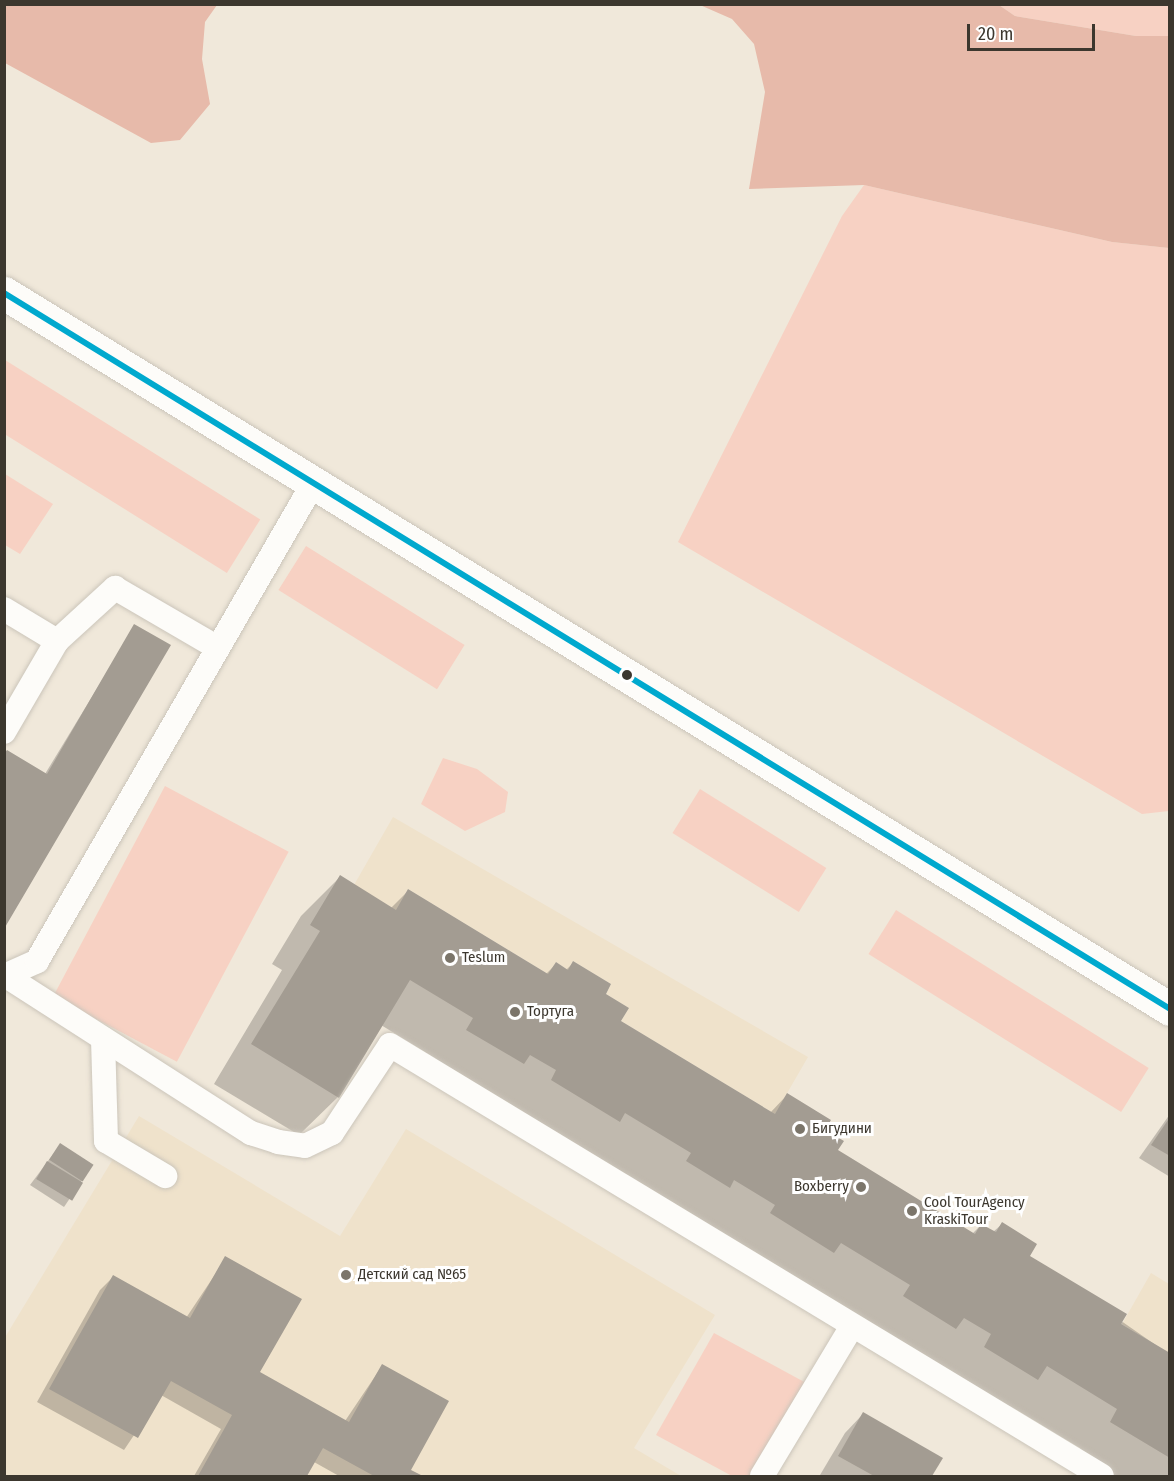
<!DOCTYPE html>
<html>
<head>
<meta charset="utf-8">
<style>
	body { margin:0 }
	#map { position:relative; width:1174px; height:1481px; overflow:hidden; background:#f0e8da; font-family:"Fira Sans Condensed",sans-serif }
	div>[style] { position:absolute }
	.built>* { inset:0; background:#efe2cb }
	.green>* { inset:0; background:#f7d1c3; transform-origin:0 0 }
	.forest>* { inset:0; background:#e7baaa }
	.shadow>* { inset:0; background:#0003 }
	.building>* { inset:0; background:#a39c92; transform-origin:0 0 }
	.roads { filter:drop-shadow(0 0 2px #cbc5ba) drop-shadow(0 0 2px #cbc5ba) }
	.service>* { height:24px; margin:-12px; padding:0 12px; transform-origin:12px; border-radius:12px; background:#fdfcf9 }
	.secondary>* { height:33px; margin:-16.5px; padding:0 16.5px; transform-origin:16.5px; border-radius:16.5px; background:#fdfcf9 }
	.bus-1>* { height:6px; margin:-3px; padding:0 3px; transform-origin:3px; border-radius:3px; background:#00a9ce }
	.dots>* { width:16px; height:16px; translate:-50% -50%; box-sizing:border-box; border:3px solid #fff; border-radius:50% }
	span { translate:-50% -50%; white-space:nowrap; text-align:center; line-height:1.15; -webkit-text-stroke:6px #fff; paint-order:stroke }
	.poi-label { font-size:15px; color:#3c372e }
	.left { translate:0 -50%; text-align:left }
	.right { translate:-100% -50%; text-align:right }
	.frame { position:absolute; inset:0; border:6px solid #3c372e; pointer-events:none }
	.scale { position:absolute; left:967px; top:24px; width:128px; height:27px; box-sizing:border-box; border:3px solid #3c372e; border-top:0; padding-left:8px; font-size:18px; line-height:21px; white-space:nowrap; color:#3c372e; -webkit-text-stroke:4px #fff; paint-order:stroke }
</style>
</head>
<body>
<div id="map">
	<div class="built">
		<div style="clip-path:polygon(393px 817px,808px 1057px,775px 1114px,621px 1021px,629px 1008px,606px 994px,611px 984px,573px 961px,568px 970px,556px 962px,548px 974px,408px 889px,396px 910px,354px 885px)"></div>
		<div style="clip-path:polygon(139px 1116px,340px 1236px,406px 1129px,715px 1315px,634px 1448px,681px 1476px,5px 1476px,4px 1339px)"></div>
		<div style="clip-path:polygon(1151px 1273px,1169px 1284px,1169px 1353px,1122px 1324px)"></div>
	</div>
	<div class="green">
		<div style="clip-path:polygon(999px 5px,1169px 5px,1169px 36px,1136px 36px,1015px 16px)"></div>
		<div style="clip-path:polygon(864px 185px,1112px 242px,1169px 248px,1169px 811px,1142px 814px,678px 542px,842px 216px)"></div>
		<div style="left:5px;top:360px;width:301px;height:63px;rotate:32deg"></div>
		<div style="clip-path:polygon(5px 474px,53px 504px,20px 554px,5px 545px)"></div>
		<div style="left:306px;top:546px;width:187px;height:52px;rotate:32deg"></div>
		<div style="clip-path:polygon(443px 758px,477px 769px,508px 792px,505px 812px,465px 831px,421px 804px)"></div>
		<div style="left:165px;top:786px;width:140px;height:238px;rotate:28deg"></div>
		<div style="left:700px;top:789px;width:149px;height:52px;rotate:32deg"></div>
		<div style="left:896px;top:910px;width:298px;height:52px;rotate:32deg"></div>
		<div style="clip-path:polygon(714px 1333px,808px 1384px,752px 1476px,732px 1476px,656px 1435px)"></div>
	</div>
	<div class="forest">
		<div style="clip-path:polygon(5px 4px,217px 5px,205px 22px,202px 59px,210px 104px,180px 140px,151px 143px,5px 63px)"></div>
		<div style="clip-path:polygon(700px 5px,999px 5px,1015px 16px,1136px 36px,1169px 36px,1169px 248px,1112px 242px,864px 185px,749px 189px,765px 92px,754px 44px,732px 19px)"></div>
	</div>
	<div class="shadow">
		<div style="clip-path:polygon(135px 626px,4px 926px,45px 774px)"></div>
		<div style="clip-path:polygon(340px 877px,391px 908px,408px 891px,546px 974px,556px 964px,566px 970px,573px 963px,604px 995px,619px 1022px,770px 1113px,787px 1095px,836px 1151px,972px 1234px,981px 1225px,993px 1232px,1002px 1224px,1028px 1256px,1170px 1355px,1170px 1476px,1097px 1476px,1080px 1448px,1010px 1406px,998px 1418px,429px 1069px,435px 1058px,381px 1025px,338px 1097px,299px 1135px,214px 1084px,282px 970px,272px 964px,301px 916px)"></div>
		<div style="clip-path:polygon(1170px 1114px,1170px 1177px,1139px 1158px)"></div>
		<div style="clip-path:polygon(60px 1145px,83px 1179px,64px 1207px,30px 1185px)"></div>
		<div style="clip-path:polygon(226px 1258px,258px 1373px,345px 1421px,382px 1366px,409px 1470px,420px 1476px,339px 1476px,314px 1462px,306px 1476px,194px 1476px,221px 1429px,161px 1395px,124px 1450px,37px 1402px,100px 1290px,113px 1277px,186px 1318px)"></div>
		<div style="clip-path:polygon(863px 1414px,940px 1459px,930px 1476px,820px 1475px,845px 1433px)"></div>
	</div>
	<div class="building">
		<div style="clip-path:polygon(134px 624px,171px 645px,4px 929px,4px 754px,7px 750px,47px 774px)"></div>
		<div style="clip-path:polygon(340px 875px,396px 910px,408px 889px,548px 974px,556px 962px,568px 970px,573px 961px,611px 984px,606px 994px,629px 1008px,621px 1021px,775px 1114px,787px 1093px,831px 1120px,825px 1130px,844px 1141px,838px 1150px,975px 1234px,981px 1224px,996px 1232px,1002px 1222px,1037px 1244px,1030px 1256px,1127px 1314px,1121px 1324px,1170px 1353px,1170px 1458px,1110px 1422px,1117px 1409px,1047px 1366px,1038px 1380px,984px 1347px,991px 1334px,964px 1318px,956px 1329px,903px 1296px,910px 1285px,841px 1243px,834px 1253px,770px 1213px,775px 1205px,734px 1180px,730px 1188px,686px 1161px,691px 1153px,625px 1113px,620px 1122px,551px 1080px,556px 1070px,530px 1055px,524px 1064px,466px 1030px,473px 1018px,410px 980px,339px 1098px,251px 1044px,320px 931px,310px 925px)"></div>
		<div style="clip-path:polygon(1170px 1117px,1170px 1156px,1151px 1145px)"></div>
		<div style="left:60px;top:1143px;width:40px;height:20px;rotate:33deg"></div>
		<div style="left:47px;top:1161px;width:42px;height:21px;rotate:31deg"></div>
		<div style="clip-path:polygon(225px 1256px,302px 1299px,260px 1372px,349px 1422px,382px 1364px,449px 1401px,411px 1470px,423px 1476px,374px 1476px,323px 1448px,307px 1476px,198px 1476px,232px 1415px,171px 1381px,138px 1438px,49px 1389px,113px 1275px,190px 1318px)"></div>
		<div style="clip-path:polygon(863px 1412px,943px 1458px,932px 1476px,874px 1476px,838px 1456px)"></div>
	</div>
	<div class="roads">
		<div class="service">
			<div style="left:4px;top:609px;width:62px;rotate:31.1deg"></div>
			<div style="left:4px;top:732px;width:105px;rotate:-59.8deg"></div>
			<div style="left:57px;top:641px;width:79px;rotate:-42.4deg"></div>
			<div style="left:115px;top:588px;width:119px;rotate:30.2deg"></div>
			<div style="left:4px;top:976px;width:36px;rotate:-24deg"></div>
			<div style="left:37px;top:961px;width:553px;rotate:-59.96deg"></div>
			<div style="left:6px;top:976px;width:291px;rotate:32.7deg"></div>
			<div style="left:251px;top:1133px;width:28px;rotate:18deg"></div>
			<div style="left:278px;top:1142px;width:27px;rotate:8deg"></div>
			<div style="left:305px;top:1146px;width:30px;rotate:-26deg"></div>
			<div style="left:332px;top:1133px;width:105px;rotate:-56.6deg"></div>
			<div style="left:390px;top:1045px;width:832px;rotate:31.19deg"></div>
			<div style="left:103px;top:1039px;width:102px;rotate:88.3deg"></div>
			<div style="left:106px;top:1141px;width:69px;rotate:30.7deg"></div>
			<div style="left:762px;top:1476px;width:175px;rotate:-59deg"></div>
		</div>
		<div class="secondary">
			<div style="left:4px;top:293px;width:1368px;rotate:31.55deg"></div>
		</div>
	</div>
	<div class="bus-1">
		<div style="left:4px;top:293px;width:1368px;rotate:31.55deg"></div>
	</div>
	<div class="dots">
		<div style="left:627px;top:675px;background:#3c372e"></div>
		<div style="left:450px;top:958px;background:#7b756a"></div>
		<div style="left:515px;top:1012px;background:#7b756a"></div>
		<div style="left:800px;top:1129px;background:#7b756a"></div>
		<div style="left:861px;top:1187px;background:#7b756a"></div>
		<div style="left:912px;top:1211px;background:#7b756a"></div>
		<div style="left:346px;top:1275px;background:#7b756a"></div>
	</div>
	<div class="poi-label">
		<span class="left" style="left:462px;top:958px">Teslum</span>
		<span class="left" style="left:527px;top:1012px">Тортуга</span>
		<span class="left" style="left:812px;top:1129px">Бигудини</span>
		<span class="right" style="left:849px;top:1187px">Boxberry</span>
		<span class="left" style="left:924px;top:1211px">Cool TourAgency<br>KraskiTour</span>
		<span class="left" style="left:358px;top:1275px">Детский сад №65</span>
	</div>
	<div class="frame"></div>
	<div class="scale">20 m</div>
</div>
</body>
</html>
